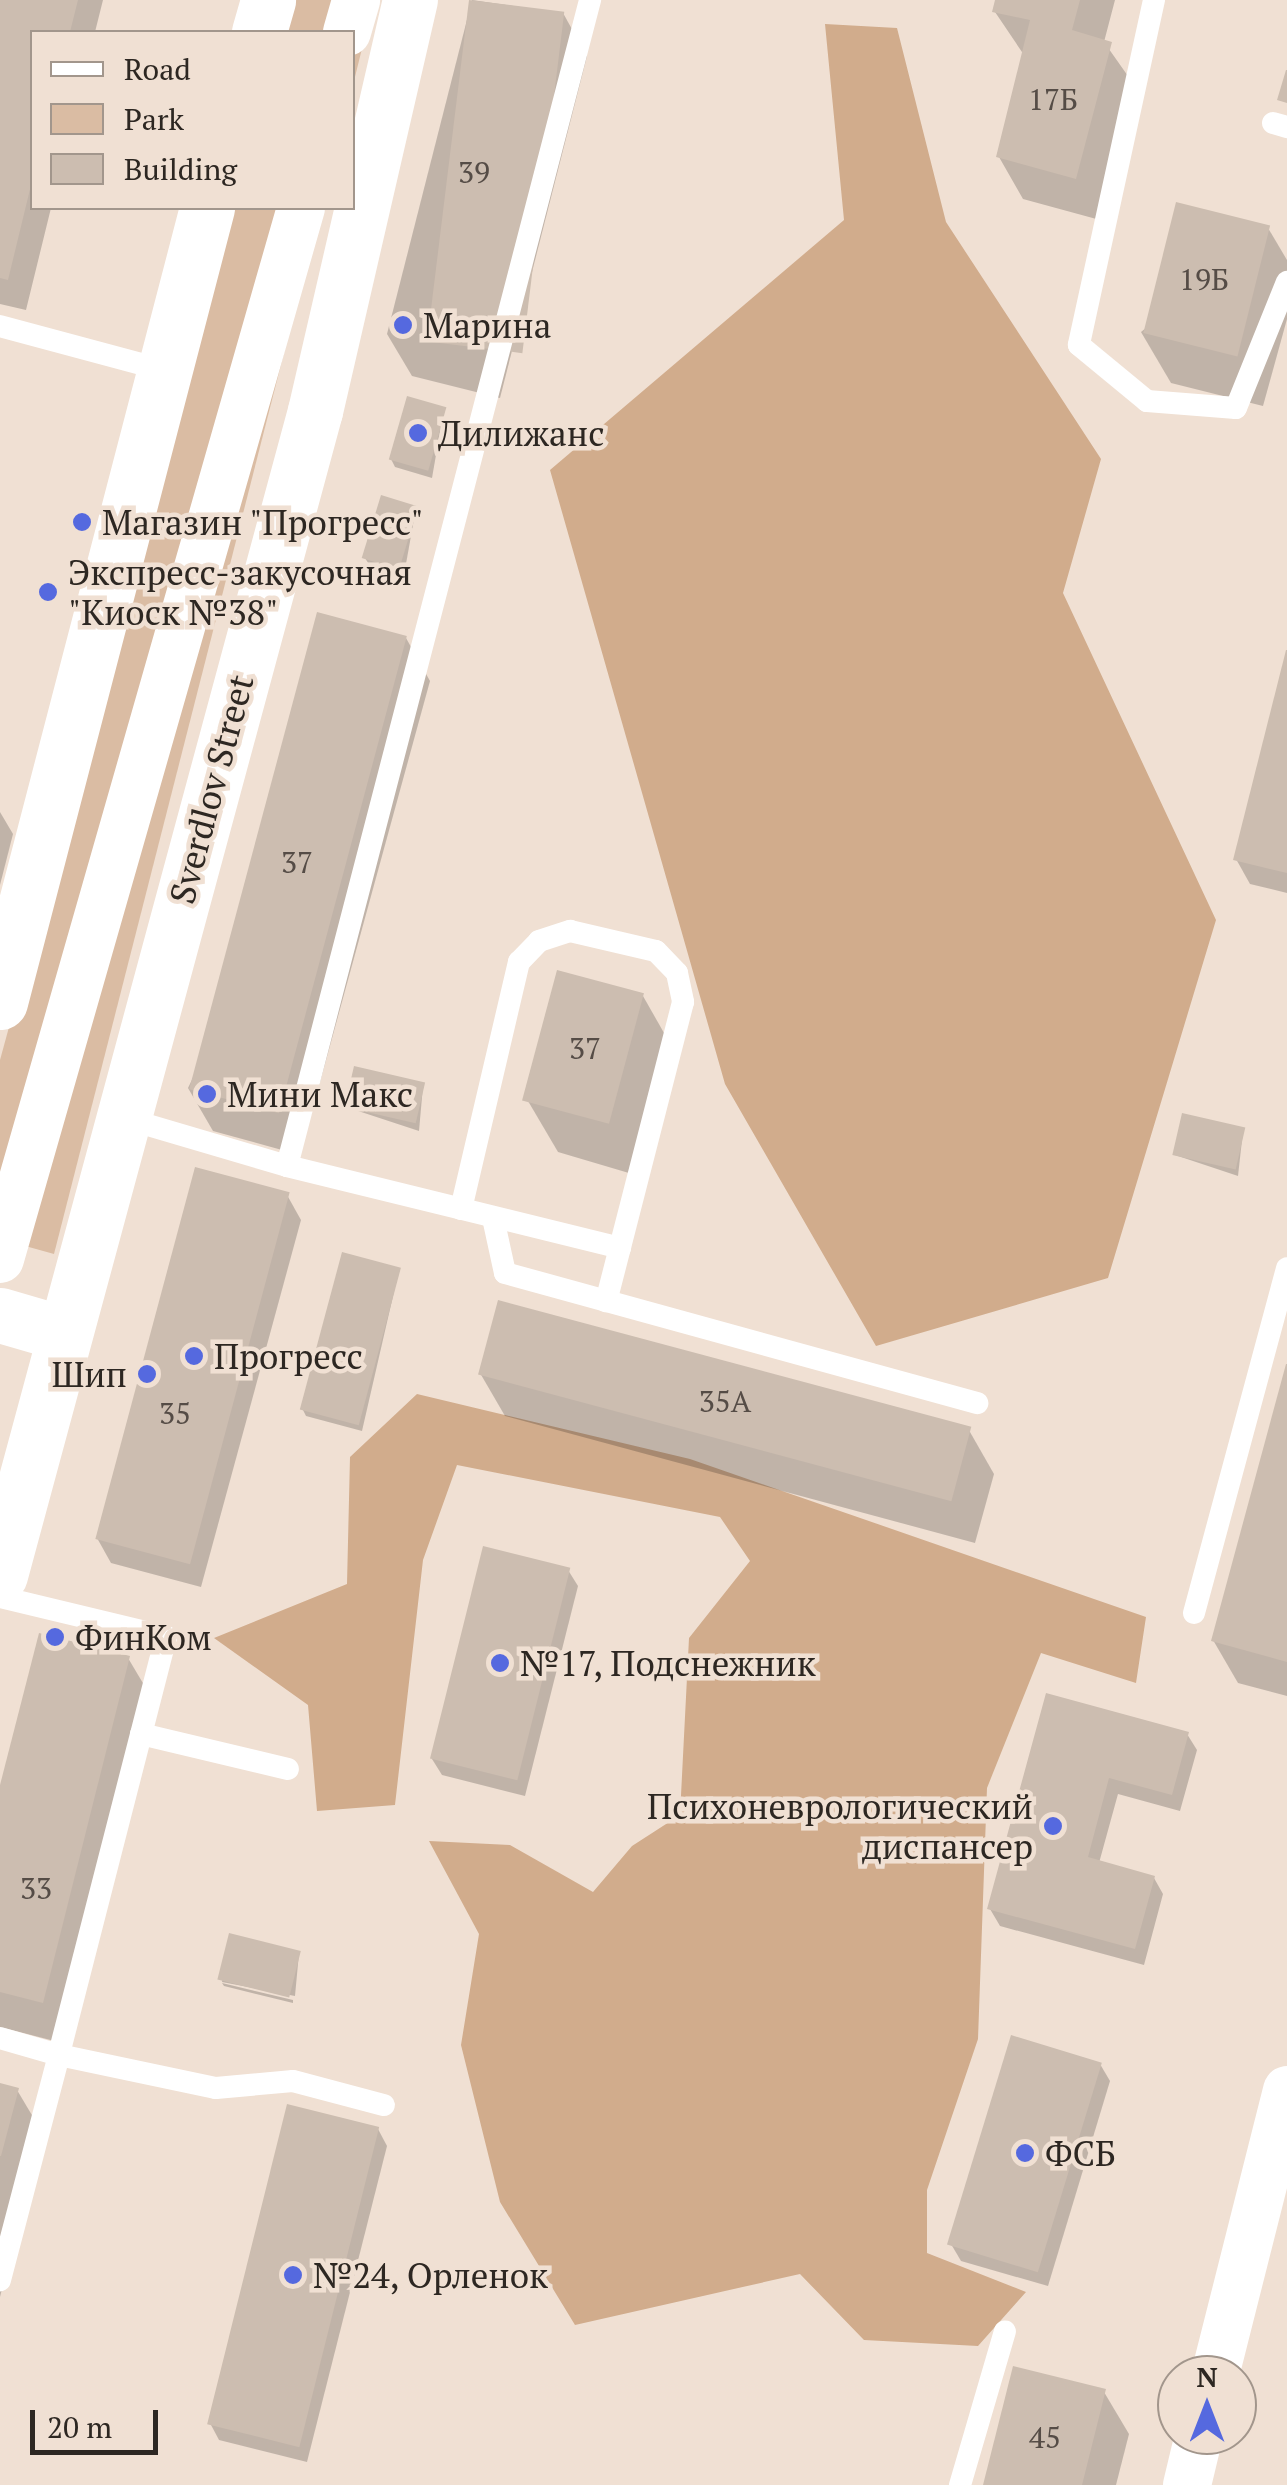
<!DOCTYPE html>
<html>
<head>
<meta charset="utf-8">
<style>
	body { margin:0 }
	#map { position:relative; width:1287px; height:2485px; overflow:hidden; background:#f0e0d3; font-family:"PT Serif",serif }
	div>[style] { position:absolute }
	.green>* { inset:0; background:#dabca3 }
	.forest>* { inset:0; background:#d1ac8c }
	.shadow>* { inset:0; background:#0003 }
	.building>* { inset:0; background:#ccbdb0; transform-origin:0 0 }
	.lane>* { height:22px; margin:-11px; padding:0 11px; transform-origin:11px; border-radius:11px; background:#fff }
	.street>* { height:48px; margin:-24px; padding:0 24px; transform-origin:24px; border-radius:24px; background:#fff }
	.secondary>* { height:55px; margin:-27.5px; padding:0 27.5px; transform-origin:27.5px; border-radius:27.5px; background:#fff }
	.dots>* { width:28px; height:28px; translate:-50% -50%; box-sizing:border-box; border:5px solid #f0e0d3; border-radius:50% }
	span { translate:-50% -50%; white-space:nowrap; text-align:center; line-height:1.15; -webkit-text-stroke:9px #f0e0d3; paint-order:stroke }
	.number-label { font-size:30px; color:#554c46 }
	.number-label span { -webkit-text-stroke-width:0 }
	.poi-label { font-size:35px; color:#2d2722 }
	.left { translate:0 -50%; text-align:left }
	.right { translate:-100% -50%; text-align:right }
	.street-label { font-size:35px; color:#2d2722 }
	.legend { position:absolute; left:30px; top:30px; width:325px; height:180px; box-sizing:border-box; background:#f0e0d3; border:2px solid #a2968c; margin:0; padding:12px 18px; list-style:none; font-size:30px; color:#2d2722 }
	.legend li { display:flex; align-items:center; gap:20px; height:50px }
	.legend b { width:50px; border:2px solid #a2968c }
	.north { position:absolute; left:1157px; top:2355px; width:100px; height:100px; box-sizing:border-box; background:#f0e0d3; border:2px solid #a2968c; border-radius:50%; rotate:0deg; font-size:28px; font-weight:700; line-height:40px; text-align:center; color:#2d2722 }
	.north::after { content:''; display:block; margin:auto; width:35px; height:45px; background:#5569df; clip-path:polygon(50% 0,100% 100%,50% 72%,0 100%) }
	.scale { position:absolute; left:30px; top:2410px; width:128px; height:45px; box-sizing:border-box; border:5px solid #2d2722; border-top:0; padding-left:12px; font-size:30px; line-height:35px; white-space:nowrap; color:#2d2722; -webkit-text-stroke:8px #f0e0d3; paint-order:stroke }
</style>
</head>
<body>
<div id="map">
	<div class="green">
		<div style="clip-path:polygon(289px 0,374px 0,353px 85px,352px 32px,280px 32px)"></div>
		<div style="clip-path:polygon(233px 208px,321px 208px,54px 1254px,0 1239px,0 1060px)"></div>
	</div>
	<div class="forest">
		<div style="clip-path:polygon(825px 24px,897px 28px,946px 222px,1101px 459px,1063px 593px,1216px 920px,1108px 1278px,876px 1346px,725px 1084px,550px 470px,844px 220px)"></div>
		<div style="clip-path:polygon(417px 1394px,690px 1459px,1146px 1617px,1136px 1683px,1041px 1653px,987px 1788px,978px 2039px,927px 2190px,927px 2253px,1026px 2292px,978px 2346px,864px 2340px,800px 2274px,575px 2325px,500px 2202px,461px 2045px,479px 1934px,429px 1841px,510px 1845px,593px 1892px,632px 1846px,680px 1815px,689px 1638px,750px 1561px,720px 1517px,457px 1465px,423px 1560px,395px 1805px,317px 1811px,308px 1705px,214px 1638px,347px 1584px,350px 1457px)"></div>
	</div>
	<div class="shadow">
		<div style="clip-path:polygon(0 0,103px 0,95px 32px,32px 32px,32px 208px,51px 208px,26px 310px,0 304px)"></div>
		<div style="clip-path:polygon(472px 0,563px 13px,587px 56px,500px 398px,412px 376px,387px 334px)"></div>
		<div style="clip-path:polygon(998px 0,1115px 0,1104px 42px,1135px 86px,1100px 220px,1023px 199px,999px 157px,1024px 55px,995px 12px)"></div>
		<div style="clip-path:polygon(1268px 228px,1287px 260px,1287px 319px,1263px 406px,1171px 383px,1141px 332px)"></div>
		<div style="clip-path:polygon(444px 409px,432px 478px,395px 467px,391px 459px)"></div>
		<div style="clip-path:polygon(416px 508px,404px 575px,370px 566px,365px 558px)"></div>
		<div style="clip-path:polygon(406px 638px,430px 681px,300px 1155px,213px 1131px,188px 1088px)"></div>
		<div style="clip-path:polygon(1287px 655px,1287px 893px,1250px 884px,1236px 859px)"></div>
		<div style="clip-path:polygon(0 812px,13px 834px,0 885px)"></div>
		<div style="clip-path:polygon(643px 996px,672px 1047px,639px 1176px,558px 1152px,528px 1101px)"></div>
		<div style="clip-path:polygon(423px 1086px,419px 1131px,346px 1107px)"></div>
		<div style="clip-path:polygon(1243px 1131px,1238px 1176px,1175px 1155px)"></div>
		<div style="clip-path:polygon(287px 1195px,301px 1220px,201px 1587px,111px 1563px,97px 1538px)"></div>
		<div style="clip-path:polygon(399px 1270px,362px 1431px,306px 1416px,302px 1408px)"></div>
		<div style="clip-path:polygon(1287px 1369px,1287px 1696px,1238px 1683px,1213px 1640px)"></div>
		<div style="clip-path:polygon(480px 1373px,970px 1432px,994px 1474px,975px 1543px,505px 1416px)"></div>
		<div style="clip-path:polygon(568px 1570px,578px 1586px,525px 1796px,442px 1775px,432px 1759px)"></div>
		<div style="clip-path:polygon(128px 1658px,153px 1700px,66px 2044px,0 2027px,0 1795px)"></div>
		<div style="clip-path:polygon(1048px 1696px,1187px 1734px,1197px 1750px,1180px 1811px,1118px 1794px,1099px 1863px,1154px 1878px,1163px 1894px,1144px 1965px,1000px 1926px,990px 1909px)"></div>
		<div style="clip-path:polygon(231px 1936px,299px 1953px,295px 1996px,222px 1982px)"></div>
		<div style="clip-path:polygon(222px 1983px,293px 2000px,293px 2003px,224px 1986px)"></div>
		<div style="clip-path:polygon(1100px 2064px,1110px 2081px,1048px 2286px,961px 2261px,951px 2244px)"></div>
		<div style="clip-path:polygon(0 2086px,17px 2090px,42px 2132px,0 2297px)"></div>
		<div style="clip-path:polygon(378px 2129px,387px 2146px,307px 2462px,219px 2440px,210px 2423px)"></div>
		<div style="clip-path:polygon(1104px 2392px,1129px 2434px,1116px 2485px,986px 2485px)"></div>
	</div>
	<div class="building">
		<div style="clip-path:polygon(0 0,78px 0,70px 32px,32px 32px,32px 181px,8px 280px,0 278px)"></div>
		<div style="left:469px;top:0;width:96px;height:344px;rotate:7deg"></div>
		<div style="clip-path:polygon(995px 0,1080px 0,1072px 30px,1112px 42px,1076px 179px,996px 157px,1030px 20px,992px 12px)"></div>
		<div style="clip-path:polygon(1286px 70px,1287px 70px,1287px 103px,1277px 100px)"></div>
		<div style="left:1176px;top:202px;width:97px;height:135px;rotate:14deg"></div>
		<div style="left:407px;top:396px;width:41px;height:66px;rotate:16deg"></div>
		<div style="left:381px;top:495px;width:39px;height:66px;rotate:17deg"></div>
		<div style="left:317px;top:612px;width:93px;height:494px;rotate:15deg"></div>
		<div style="clip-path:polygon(1286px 650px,1287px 650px,1287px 873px,1233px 860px)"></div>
		<div style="left:557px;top:970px;width:90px;height:135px;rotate:15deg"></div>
		<div style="left:354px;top:1066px;width:73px;height:42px;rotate:13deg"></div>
		<div style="left:1182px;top:1113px;width:65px;height:43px;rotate:13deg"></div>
		<div style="left:195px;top:1167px;width:98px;height:385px;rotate:15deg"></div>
		<div style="left:342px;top:1252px;width:61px;height:163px;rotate:15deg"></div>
		<div style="left:498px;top:1300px;width:490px;height:77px;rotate:15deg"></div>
		<div style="clip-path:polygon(1286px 1364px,1287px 1364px,1287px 1662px,1211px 1641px)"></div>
		<div style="left:483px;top:1546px;width:90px;height:219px;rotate:14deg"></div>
		<div style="clip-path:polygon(39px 1633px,130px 1656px,43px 2003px,0 1992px,0 1785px)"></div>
		<div style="clip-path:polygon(1046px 1693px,1189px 1732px,1172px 1795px,1109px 1778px,1088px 1857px,1155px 1876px,1135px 1949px,987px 1909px)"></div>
		<div style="left:229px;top:1933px;width:74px;height:48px;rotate:14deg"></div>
		<div style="left:1011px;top:2035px;width:95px;height:219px;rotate:17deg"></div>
		<div style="clip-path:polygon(0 2083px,19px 2088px,1px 2156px,0 2156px)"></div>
		<div style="left:287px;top:2104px;width:95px;height:330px;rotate:14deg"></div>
		<div style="clip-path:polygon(1013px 2366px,1106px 2389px,1082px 2485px,983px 2485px)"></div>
	</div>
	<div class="lane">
		<div style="left:1154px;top:0;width:353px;rotate:102.3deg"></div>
		<div style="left:1079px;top:345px;width:88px;rotate:39.5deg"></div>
		<div style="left:1147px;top:401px;width:89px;rotate:4.5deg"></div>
		<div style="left:1236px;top:408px;width:136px;rotate:-68deg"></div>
		<div style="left:1273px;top:123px;width:15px;rotate:16deg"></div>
		<div style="left:0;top:326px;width:165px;rotate:15.1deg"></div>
		<div style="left:124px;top:1118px;width:170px;rotate:16.4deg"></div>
		<div style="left:287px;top:1166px;width:1205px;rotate:-75.43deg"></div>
		<div style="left:287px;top:1166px;width:343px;rotate:13.8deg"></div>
		<div style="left:461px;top:1209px;width:254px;rotate:-76.8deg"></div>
		<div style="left:519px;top:962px;width:29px;rotate:-46deg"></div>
		<div style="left:539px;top:941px;width:33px;rotate:-18deg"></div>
		<div style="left:570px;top:931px;width:88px;rotate:13.1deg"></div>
		<div style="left:656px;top:951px;width:30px;rotate:46deg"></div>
		<div style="left:677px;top:973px;width:30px;rotate:78deg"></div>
		<div style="left:683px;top:1002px;width:309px;rotate:104.4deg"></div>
		<div style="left:493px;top:1218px;width:56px;rotate:77.7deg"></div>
		<div style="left:505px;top:1273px;width:490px;rotate:15.4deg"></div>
		<div style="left:0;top:1597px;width:171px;rotate:13.5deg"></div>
		<div style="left:166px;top:1637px;width:431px;rotate:104.4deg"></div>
		<div style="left:59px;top:2055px;width:160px;rotate:11.9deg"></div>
		<div style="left:216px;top:2088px;width:77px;rotate:-5.2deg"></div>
		<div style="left:293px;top:2081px;width:94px;rotate:14.8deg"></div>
		<div style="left:1194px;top:1613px;width:357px;rotate:-74.9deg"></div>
		<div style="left:141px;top:1734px;width:151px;rotate:13.4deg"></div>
		<div style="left:0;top:2038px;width:61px;rotate:16.1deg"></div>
		<div style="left:59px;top:2055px;width:233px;rotate:104.7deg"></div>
		<div style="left:960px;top:2485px;width:160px;rotate:-73.7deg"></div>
	</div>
	<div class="street">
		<div style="left:347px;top:32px;width:33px;rotate:-74deg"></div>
		<div style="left:0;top:1259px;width:1093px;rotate:-74.02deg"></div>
		<div style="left:1215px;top:2375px;width:294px;rotate:-75.8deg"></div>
		<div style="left:1187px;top:2485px;width:51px;rotate:-76.5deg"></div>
	</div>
	<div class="secondary">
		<div style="left:259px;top:32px;width:33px;rotate:-74deg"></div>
		<div style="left:0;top:1002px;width:821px;rotate:-75.39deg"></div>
		<div style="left:0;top:1315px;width:65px;rotate:16.2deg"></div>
		<div style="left:0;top:1575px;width:1206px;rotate:-74.86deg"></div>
		<div style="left:315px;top:411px;width:422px;rotate:-77deg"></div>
	</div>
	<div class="dots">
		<div style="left:403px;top:325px;background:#5569df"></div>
		<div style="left:418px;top:433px;background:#5569df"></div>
		<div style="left:82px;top:522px;background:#5569df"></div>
		<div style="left:48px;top:592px;background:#5569df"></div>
		<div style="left:207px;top:1094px;background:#5569df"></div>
		<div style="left:194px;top:1356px;background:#5569df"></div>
		<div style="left:147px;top:1374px;background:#5569df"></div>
		<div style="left:55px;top:1637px;background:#5569df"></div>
		<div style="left:500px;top:1663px;background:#5569df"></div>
		<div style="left:1053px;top:1826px;background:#5569df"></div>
		<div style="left:1025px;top:2153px;background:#5569df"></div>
		<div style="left:293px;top:2275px;background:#5569df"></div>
	</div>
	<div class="number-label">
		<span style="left:1053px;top:99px">17Б</span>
		<span style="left:474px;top:172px">39</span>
		<span style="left:1204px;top:279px">19Б</span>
		<span style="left:297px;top:862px">37</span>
		<span style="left:585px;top:1048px">37</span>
		<span style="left:725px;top:1401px">35А</span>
		<span style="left:175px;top:1413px">35</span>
		<span style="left:36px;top:1888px">33</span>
		<span style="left:1045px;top:2437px">45</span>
	</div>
	<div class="poi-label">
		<span class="left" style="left:423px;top:325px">Марина</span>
		<span class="left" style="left:438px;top:433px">Дилижанс</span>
		<span class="left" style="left:102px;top:522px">Магазин "Прогресс"</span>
		<span class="left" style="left:68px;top:592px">Экспресс-закусочная<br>"Киоск №38"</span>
		<span class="left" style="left:227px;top:1094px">Мини Макс</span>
		<span class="left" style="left:214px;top:1356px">Прогресс</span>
		<span class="right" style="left:127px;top:1374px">Шип</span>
		<span class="left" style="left:75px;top:1637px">ФинКом</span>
		<span class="left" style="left:520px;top:1663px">№17, Подснежник</span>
		<span class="right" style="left:1033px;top:1826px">Психоневрологический<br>диспансер</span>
		<span class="left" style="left:1045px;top:2153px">ФСБ</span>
		<span class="left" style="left:313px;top:2275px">№24, Орленок</span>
	</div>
	<div class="street-label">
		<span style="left:211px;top:789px;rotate:-75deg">Sverdlov Street</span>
	</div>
	<ul class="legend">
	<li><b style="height:12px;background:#fff"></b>Road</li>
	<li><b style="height:28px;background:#dabca3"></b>Park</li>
	<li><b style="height:28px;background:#ccbdb0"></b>Building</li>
	</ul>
	<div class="north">N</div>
	<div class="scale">20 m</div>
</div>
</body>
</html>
